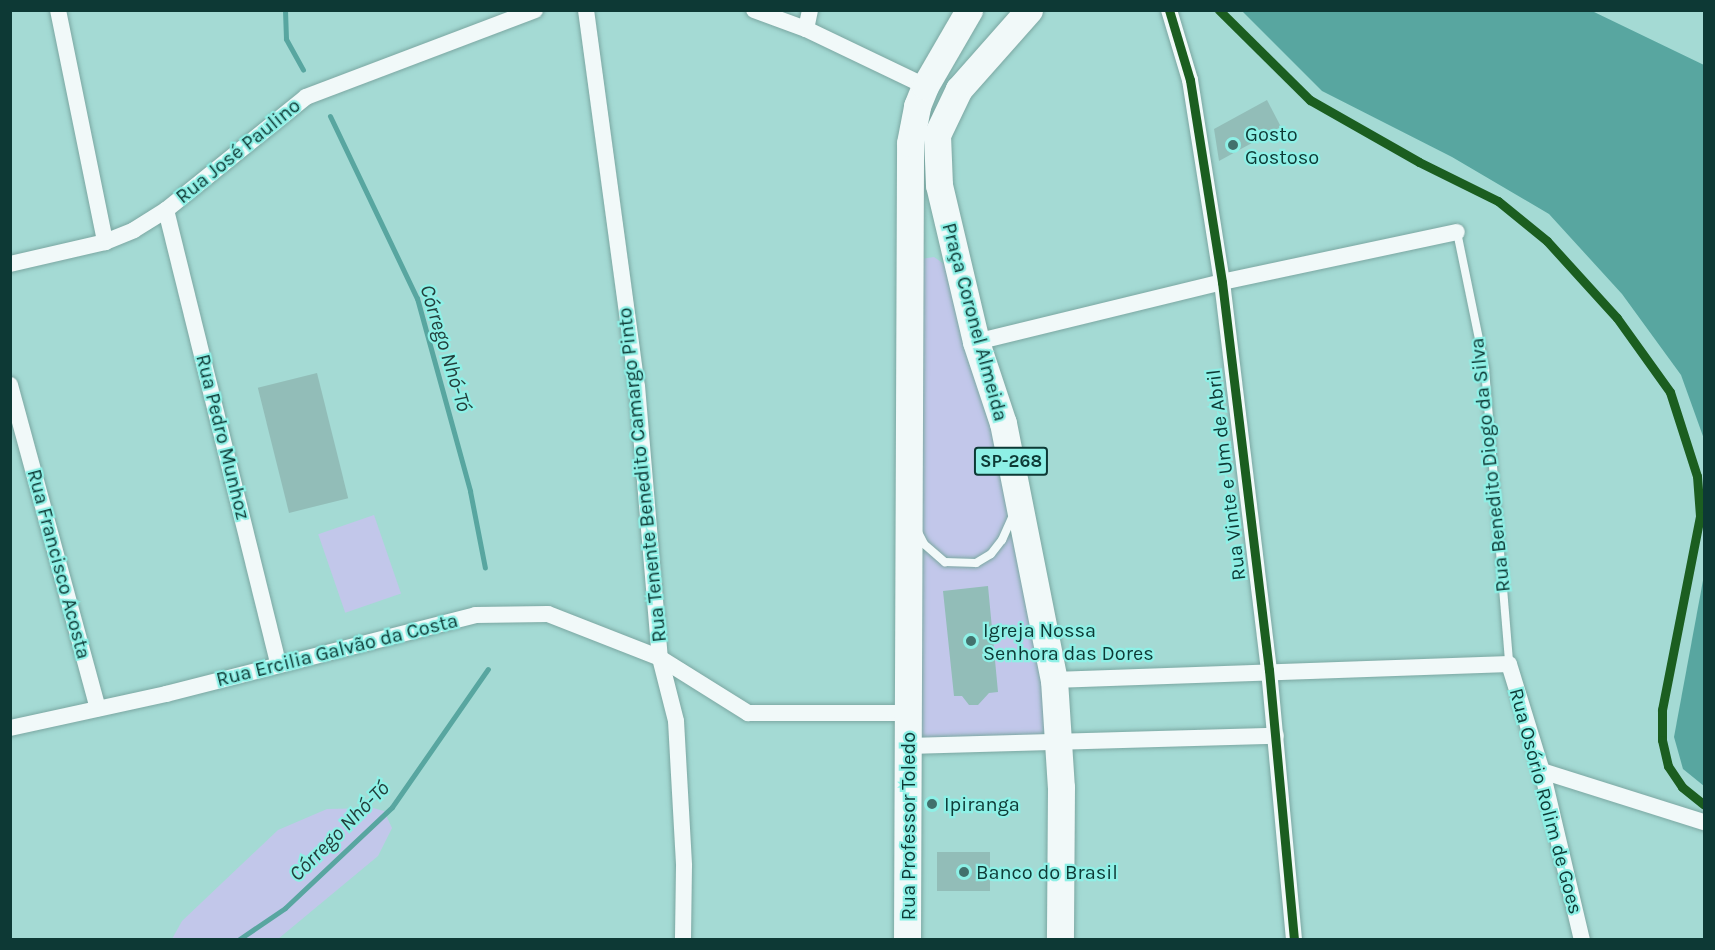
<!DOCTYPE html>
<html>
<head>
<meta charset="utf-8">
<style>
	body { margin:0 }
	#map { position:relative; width:1715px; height:950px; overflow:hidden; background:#a4dad4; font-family:Karla,sans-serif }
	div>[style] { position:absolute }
	.green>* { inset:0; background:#c2c7ea; transform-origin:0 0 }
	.water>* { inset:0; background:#58a6a0 }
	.stream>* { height:5px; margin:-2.5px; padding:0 2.5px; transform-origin:2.5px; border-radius:2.5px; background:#58a6a0 }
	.building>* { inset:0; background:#92bdb8; transform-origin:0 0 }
	.roads { filter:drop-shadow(0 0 2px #7ba7a2) drop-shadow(0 0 2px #7ba7a2) }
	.service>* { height:8px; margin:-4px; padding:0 4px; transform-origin:4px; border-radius:4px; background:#f1f9f9 }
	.minor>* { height:16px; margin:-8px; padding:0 8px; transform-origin:8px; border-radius:8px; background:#f1f9f9 }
	.primary>* { height:27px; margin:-13.5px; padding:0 13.5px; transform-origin:13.5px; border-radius:13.5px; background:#f1f9f9 }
	.cycleway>* { height:9px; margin:-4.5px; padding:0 4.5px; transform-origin:4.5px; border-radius:4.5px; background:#1b5e20 }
	.dots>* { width:16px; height:16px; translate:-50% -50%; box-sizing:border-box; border:3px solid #8ef0e6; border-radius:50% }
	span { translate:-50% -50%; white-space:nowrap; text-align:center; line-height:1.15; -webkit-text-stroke:4.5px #8ef0e6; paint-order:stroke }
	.shield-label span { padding:2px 4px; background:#8ef0e6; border:2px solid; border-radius:4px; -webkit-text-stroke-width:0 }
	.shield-label { font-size:18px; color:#0d3935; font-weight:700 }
	.poi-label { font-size:20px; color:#0d3935 }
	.left { translate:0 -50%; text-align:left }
	.street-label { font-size:20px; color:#0d3935 }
	.water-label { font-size:21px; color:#233f3c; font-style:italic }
	.frame { position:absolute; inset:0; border:12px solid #0d3935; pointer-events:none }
</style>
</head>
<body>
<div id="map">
	<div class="green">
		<div style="clip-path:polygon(934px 257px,947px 266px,977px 357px,1054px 738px,911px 741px,921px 259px)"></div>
		<div style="left:374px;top:515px;width:83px;height:59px;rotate:71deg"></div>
		<div style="clip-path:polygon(373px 808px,384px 811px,392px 828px,378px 856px,278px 939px,172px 939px,182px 921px,278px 830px,327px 809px)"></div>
	</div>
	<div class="water">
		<div style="clip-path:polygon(1242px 11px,1592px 11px,1704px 65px,1704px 439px,1681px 375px,1622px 294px,1549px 214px,1452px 157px,1322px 91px)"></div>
		<div style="clip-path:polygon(1704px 575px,1704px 786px,1683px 769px,1674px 737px)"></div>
	</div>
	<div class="stream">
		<div style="left:285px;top:10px;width:29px;rotate:88deg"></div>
		<div style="left:286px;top:39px;width:35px;rotate:61deg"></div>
		<div style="left:330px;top:116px;width:202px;rotate:64.5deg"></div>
		<div style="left:417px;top:298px;width:200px;rotate:74.6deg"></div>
		<div style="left:470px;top:491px;width:78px;rotate:79deg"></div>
		<div style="left:238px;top:940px;width:57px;rotate:-34.2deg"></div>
		<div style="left:285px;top:908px;width:147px;rotate:-43.3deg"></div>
		<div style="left:392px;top:807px;width:168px;rotate:-55.2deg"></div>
	</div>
	<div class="building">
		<div style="clip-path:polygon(1267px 100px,1281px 127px,1219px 161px,1214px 129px)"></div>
		<div style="left:317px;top:373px;width:129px;height:61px;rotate:76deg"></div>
		<div style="clip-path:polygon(988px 586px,998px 692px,989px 693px,978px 705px,969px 705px,962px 696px,954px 696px,943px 591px)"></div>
		<div style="left:937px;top:852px;width:53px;height:39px"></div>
	</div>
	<div class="roads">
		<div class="service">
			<div style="left:1457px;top:232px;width:140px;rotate:78.4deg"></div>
			<div style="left:1485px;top:369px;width:296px;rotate:85.3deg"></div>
			<div style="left:917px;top:530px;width:16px;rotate:63deg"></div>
			<div style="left:924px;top:544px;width:28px;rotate:41deg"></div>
			<div style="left:945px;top:562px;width:31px;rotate:2deg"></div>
			<div style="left:976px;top:563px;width:17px;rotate:-31deg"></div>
			<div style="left:991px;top:554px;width:18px;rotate:-52deg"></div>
			<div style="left:1002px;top:540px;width:27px;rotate:-66deg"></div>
		</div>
		<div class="minor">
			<div style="left:58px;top:10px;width:237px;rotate:78.5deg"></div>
			<div style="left:586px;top:10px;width:379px;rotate:82.3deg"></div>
			<div style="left:637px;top:386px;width:273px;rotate:85.2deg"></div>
			<div style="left:660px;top:658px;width:65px;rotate:75.7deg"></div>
			<div style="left:676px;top:721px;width:145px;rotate:86.8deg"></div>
			<div style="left:684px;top:866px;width:74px;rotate:90.8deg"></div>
			<div style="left:754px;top:10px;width:55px;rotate:20.1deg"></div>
			<div style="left:806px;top:29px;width:132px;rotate:25.6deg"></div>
			<div style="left:1169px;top:10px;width:73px;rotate:73.3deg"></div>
			<div style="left:1190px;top:80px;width:205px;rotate:81deg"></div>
			<div style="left:1222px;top:282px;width:391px;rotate:83.1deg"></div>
			<div style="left:1269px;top:670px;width:271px;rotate:84.7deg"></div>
			<div style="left:806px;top:29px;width:19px;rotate:-78deg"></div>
			<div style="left:166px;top:210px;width:468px;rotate:76.1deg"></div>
			<div style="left:10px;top:264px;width:98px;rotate:-13deg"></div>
			<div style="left:105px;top:242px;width:31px;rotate:-22deg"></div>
			<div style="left:134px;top:230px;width:38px;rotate:-32deg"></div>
			<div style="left:166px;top:210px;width:180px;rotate:-38.9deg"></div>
			<div style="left:306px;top:97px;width:245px;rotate:-20.8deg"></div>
			<div style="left:976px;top:342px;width:253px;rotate:-13.7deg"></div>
			<div style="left:1222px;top:282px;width:240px;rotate:-12deg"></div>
			<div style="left:10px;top:385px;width:335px;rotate:74.8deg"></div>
			<div style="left:1054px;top:680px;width:455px;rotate:-2deg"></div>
			<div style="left:1509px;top:664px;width:112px;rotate:72.9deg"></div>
			<div style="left:1542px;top:771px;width:174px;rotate:76.7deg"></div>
			<div style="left:10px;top:728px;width:160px;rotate:-12.3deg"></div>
			<div style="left:166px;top:694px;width:319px;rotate:-14.3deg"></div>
			<div style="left:475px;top:615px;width:73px;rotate:-0.8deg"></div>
			<div style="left:548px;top:614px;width:120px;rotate:21.4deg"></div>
			<div style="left:660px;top:658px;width:104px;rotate:32deg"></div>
			<div style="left:748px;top:713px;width:161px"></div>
			<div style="left:907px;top:746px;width:369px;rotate:-1.6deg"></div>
			<div style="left:1542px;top:771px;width:170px;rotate:17.5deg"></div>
		</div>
		<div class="primary">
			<div style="left:1029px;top:10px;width:106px;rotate:131.5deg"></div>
			<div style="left:959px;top:89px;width:51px;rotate:115.6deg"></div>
			<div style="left:937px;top:135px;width:50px;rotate:87.7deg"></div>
			<div style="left:939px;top:185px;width:161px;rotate:76.7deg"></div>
			<div style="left:976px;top:342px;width:85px;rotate:71.6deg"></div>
			<div style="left:1003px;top:423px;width:262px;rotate:78.8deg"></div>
			<div style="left:1054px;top:680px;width:107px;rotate:86.3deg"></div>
			<div style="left:1061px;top:787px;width:153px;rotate:90.4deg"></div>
			<div style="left:907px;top:940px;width:797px;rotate:-89.78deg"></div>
			<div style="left:910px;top:143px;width:38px;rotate:-79deg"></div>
			<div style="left:917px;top:106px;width:22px;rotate:-68deg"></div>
			<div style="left:925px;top:86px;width:88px;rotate:-59.9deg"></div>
		</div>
	</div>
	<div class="cycleway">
		<div style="left:1169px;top:10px;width:73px;rotate:73.3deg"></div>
		<div style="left:1190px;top:80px;width:205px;rotate:81deg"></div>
		<div style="left:1222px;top:282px;width:391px;rotate:83.1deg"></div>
		<div style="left:1269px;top:670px;width:271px;rotate:84.7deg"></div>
		<div style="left:1219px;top:10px;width:128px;rotate:44.7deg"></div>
		<div style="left:1310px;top:100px;width:125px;rotate:29.6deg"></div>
		<div style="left:1419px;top:162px;width:88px;rotate:26.3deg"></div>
		<div style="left:1498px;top:201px;width:63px;rotate:39.2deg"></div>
		<div style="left:1547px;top:241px;width:104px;rotate:47.7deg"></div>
		<div style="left:1617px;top:318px;width:91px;rotate:54.4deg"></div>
		<div style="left:1670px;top:392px;width:88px;rotate:72.2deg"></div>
		<div style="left:1697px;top:476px;width:40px;rotate:85.7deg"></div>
		<div style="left:1700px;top:516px;width:198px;rotate:101.1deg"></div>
		<div style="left:1662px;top:710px;width:30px;rotate:90deg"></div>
		<div style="left:1662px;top:740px;width:27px;rotate:77deg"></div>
		<div style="left:1668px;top:766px;width:25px;rotate:56deg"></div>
		<div style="left:1682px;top:787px;width:28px;rotate:39deg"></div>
	</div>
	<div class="dots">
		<div style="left:1233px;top:145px;background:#42716d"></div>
		<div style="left:971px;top:641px;background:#42716d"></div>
		<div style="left:932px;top:804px;background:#42716d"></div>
		<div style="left:964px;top:872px;background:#42716d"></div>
	</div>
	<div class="shield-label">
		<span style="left:1011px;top:461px">SP-268</span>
	</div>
	<div class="poi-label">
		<span class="left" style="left:1245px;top:146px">Gosto<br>Gostoso</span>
		<span class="left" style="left:983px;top:642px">Igreja Nossa<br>Senhora das Dores</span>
		<span class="left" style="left:944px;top:804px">Ipiranga</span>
		<span class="left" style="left:976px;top:872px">Banco do Brasil</span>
	</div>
	<div class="street-label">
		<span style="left:238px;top:151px;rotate:-39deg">Rua José Paulino</span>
		<span style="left:975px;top:322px;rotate:75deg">Praça Coronel Almeida</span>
		<span style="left:223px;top:437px;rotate:76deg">Rua Pedro Munhoz</span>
		<span style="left:1490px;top:465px;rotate:-96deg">Rua Benedito Diogo da Silva</span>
		<span style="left:642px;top:475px;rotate:-96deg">Rua Tenente Benedito Camargo Pinto</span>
		<span style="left:1226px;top:475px;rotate:-97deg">Rua Vinte e Um de Abril</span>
		<span style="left:59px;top:564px;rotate:75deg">Rua Francisco Acosta</span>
		<span style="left:337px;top:650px;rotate:-14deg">Rua Ercilia Galvão da Costa</span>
		<span style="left:1546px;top:801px;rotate:75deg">Rua Osório Rolim de Goes</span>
		<span style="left:908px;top:826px;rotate:-90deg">Rua Professor Toledo</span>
	</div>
	<div class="water-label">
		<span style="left:446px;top:348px;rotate:73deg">Córrego Nhó-Tó</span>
		<span style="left:339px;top:831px;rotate:-45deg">Córrego Nhó-Tó</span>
	</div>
	<div class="frame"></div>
</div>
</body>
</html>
